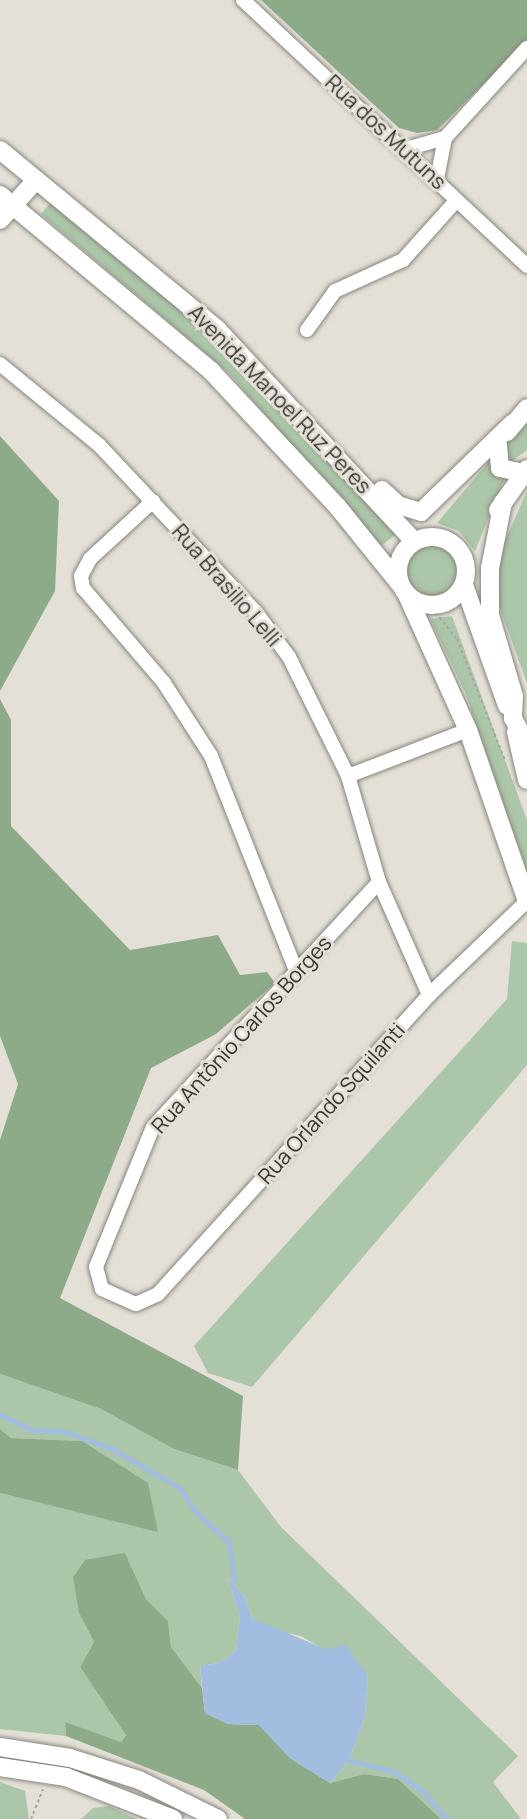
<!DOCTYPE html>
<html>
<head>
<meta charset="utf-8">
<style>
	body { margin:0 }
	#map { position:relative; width:527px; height:1819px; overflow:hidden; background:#e4e0d7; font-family:Manrope,sans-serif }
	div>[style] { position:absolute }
	.green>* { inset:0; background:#abc6a8 }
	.round { border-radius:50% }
	.forest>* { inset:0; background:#8dab89 }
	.water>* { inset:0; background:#a2bde0 }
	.stream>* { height:4.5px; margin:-2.25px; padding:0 2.25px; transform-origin:2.25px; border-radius:2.25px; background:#a2bde0 }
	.path>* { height:2px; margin-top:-1px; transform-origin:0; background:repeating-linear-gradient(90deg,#a8a59e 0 3px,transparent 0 6px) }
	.roads { filter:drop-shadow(0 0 2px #89857e) drop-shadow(0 0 2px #89857e) }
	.minor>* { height:14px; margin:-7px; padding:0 7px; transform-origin:7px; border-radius:7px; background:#fff }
	.major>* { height:18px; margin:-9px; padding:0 9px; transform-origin:9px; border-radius:9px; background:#fff }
	.major>.ring { margin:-9px; padding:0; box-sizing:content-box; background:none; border:18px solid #fff; border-radius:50% }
	span { translate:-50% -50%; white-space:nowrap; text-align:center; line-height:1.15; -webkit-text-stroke:6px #e4e0d7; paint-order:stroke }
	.street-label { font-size:21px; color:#353330 }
</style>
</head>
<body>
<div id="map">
	<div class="green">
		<div style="clip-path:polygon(51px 202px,184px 309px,399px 532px,379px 547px,230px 374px,41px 214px)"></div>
		<div style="clip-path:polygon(527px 420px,527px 450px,508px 464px,503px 447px)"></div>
		<div style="clip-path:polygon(491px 459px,506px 475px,475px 551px,459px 531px,437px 523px)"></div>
		<div style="clip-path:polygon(527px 491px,527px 683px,495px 595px,501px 550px)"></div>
		<div class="round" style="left:405px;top:545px;width:52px;height:52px"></div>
		<div style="clip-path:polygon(452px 616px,527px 820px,527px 871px,465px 692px,430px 619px)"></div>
		<div style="clip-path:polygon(512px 941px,527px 943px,527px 1065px,252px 1387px,208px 1373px,194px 1346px,507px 999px)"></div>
		<div style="clip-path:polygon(0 1374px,101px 1409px,174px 1449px,238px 1470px,281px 1527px,518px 1756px,493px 1782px,521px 1819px,441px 1819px,398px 1779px,364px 1774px,330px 1783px,349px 1760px,365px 1717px,368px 1676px,301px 1636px,273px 1630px,252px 1618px,245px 1597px,227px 1577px,240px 1616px,236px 1651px,219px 1663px,200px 1666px,202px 1688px,171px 1647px,168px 1621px,146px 1599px,125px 1553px,79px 1613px,94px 1642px,80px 1667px,126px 1734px,121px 1742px,65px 1723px,66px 1736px,0 1729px,0 1493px,157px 1531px,82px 1441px,11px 1438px,0 1429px)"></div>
		<div style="clip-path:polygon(0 1782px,25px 1791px,29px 1819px,0 1819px)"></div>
		<div style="clip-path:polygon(109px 1806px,137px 1819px,81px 1819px,93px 1808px)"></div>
	</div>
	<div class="forest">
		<div style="clip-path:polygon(261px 0,527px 0,527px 41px,437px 130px,417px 133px,399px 128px)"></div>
		<div style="clip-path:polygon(0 436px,59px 501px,55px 591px,0 691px)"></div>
		<div style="clip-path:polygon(0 699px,11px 720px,11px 826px,130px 950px,218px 935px,240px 975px,267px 972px,275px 983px,216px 1034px,151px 1068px,60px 1298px,243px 1396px,238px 1470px,174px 1449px,101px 1409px,0 1374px,0 1140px,18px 1084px,0 1036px)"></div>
		<div style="clip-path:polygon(0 1429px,11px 1438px,82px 1441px,148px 1483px,158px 1532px,0 1493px)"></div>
		<div style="clip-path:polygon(125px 1553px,146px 1599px,168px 1621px,171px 1647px,202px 1688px,205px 1713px,228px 1724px,259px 1725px,290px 1758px,330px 1783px,364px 1774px,398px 1779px,441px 1819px,245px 1819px,204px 1790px,66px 1736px,65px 1722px,121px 1742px,126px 1735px,80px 1667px,94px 1642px,79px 1613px,73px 1577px,85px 1560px)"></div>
	</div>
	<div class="water">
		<div style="clip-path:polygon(227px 1577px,245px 1597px,252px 1618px,325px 1649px,346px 1645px,368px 1676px,365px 1717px,349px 1760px,330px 1783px,290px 1758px,259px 1725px,228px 1724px,205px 1713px,200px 1666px,219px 1663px,236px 1651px,240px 1616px)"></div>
	</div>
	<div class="stream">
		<div style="left:0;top:1414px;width:36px;rotate:27deg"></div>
		<div style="left:32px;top:1430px;width:32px;rotate:2deg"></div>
		<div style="left:64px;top:1431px;width:50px;rotate:19.9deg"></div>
		<div style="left:111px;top:1448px;width:80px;rotate:30.1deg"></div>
		<div style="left:180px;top:1488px;width:32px;rotate:55deg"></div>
		<div style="left:198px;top:1514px;width:41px;rotate:41.1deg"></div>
		<div style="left:229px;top:1541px;width:40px;rotate:81.5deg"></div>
		<div style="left:349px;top:1760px;width:48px;rotate:14.6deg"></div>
		<div style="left:395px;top:1772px;width:34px;rotate:34deg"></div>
		<div style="left:423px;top:1791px;width:37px;rotate:49deg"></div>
	</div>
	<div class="path">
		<div style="left:432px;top:608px;width:40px;rotate:51deg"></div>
		<div style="left:457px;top:639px;width:130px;rotate:68.4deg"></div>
		<div style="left:31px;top:1819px;width:32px;rotate:-68deg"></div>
	</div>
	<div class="roads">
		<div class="minor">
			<div style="left:243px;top:0;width:389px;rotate:43.1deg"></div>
			<div style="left:406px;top:149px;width:41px;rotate:-15.8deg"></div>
			<div style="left:437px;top:179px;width:42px;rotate:-79deg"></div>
			<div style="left:445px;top:138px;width:122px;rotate:-47.7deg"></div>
			<div style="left:307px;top:330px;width:48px;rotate:-54.3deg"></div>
			<div style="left:335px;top:291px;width:75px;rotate:-24.5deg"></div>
			<div style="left:403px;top:260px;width:79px;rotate:-48.1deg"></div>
			<div style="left:0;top:364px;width:128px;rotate:39.3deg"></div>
			<div style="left:99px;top:445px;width:228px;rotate:46.8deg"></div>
			<div style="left:255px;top:611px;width:57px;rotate:53.5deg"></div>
			<div style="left:289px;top:657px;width:133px;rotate:63.6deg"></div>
			<div style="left:348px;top:776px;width:110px;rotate:73.7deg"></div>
			<div style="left:379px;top:882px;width:124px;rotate:66.1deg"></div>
			<div style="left:153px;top:501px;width:86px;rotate:137.4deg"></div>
			<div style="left:90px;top:559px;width:19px;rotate:118deg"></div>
			<div style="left:81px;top:576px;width:12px;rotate:81deg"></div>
			<div style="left:83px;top:588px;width:125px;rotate:49.5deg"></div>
			<div style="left:164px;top:683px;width:87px;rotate:57.2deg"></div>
			<div style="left:211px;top:756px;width:231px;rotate:68.4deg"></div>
			<div style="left:348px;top:776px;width:129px;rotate:-21deg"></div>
			<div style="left:379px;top:882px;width:333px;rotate:132.7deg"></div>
			<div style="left:153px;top:1127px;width:151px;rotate:112.2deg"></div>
			<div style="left:96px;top:1267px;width:23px;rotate:75deg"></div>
			<div style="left:102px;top:1289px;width:37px;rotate:24deg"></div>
			<div style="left:136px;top:1304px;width:24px;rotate:-24deg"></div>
			<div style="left:158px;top:1294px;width:404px;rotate:-47.8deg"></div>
			<div style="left:429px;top:995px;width:136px;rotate:-43.8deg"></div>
		</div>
		<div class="major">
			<div style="left:0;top:150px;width:281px;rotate:39.5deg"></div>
			<div style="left:217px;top:329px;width:289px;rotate:47.1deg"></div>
			<div style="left:0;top:195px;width:275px;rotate:39.8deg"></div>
			<div style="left:211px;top:371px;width:185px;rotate:47deg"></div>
			<div style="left:337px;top:506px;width:100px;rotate:51.1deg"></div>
			<div style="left:0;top:220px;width:54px;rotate:-48deg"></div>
			<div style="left:507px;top:432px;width:31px;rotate:-50deg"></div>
			<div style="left:498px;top:445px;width:23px;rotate:85deg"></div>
			<div style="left:500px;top:468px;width:24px;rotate:12deg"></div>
			<div style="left:382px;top:490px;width:22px;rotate:43deg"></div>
			<div style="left:398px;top:505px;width:24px;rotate:17deg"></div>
			<div style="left:421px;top:512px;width:128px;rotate:-44.1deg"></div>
			<div style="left:503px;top:502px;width:67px;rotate:101.1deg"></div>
			<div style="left:490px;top:568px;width:47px;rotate:90deg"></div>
			<div style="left:490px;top:615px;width:84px;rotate:73.5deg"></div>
			<div style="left:514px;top:696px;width:22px;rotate:93deg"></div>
			<div style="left:513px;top:718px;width:30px;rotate:63deg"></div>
			<div style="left:498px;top:510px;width:50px;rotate:-54.7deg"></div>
			<div class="ring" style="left:398px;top:537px;width:50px;height:50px"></div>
			<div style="left:464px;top:585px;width:128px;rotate:70.4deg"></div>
			<div style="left:407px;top:595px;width:148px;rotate:65.7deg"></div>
			<div style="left:468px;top:730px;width:181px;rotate:71deg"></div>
			<div style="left:516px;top:732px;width:49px;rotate:77.1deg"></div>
			<div style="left:0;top:1747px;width:71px;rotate:8.9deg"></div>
			<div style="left:70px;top:1758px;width:72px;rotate:17.7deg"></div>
			<div style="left:139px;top:1780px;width:88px;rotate:26.3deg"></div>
			<div style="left:0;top:1767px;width:67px;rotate:8.6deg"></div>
			<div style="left:66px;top:1777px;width:115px;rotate:21.4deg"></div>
		</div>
	</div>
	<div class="street-label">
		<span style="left:386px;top:132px;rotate:43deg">Rua dos Mutuns</span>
		<span style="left:280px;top:399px;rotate:46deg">Avenida Manoel Ruz Peres</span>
		<span style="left:227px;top:585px;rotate:49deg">Rua Brasilio Lelli</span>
		<span style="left:241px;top:1034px;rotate:-48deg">Rua Antônio Carlos Borges</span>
		<span style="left:331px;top:1103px;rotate:-48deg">Rua Orlando Squilanti</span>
	</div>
</div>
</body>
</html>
